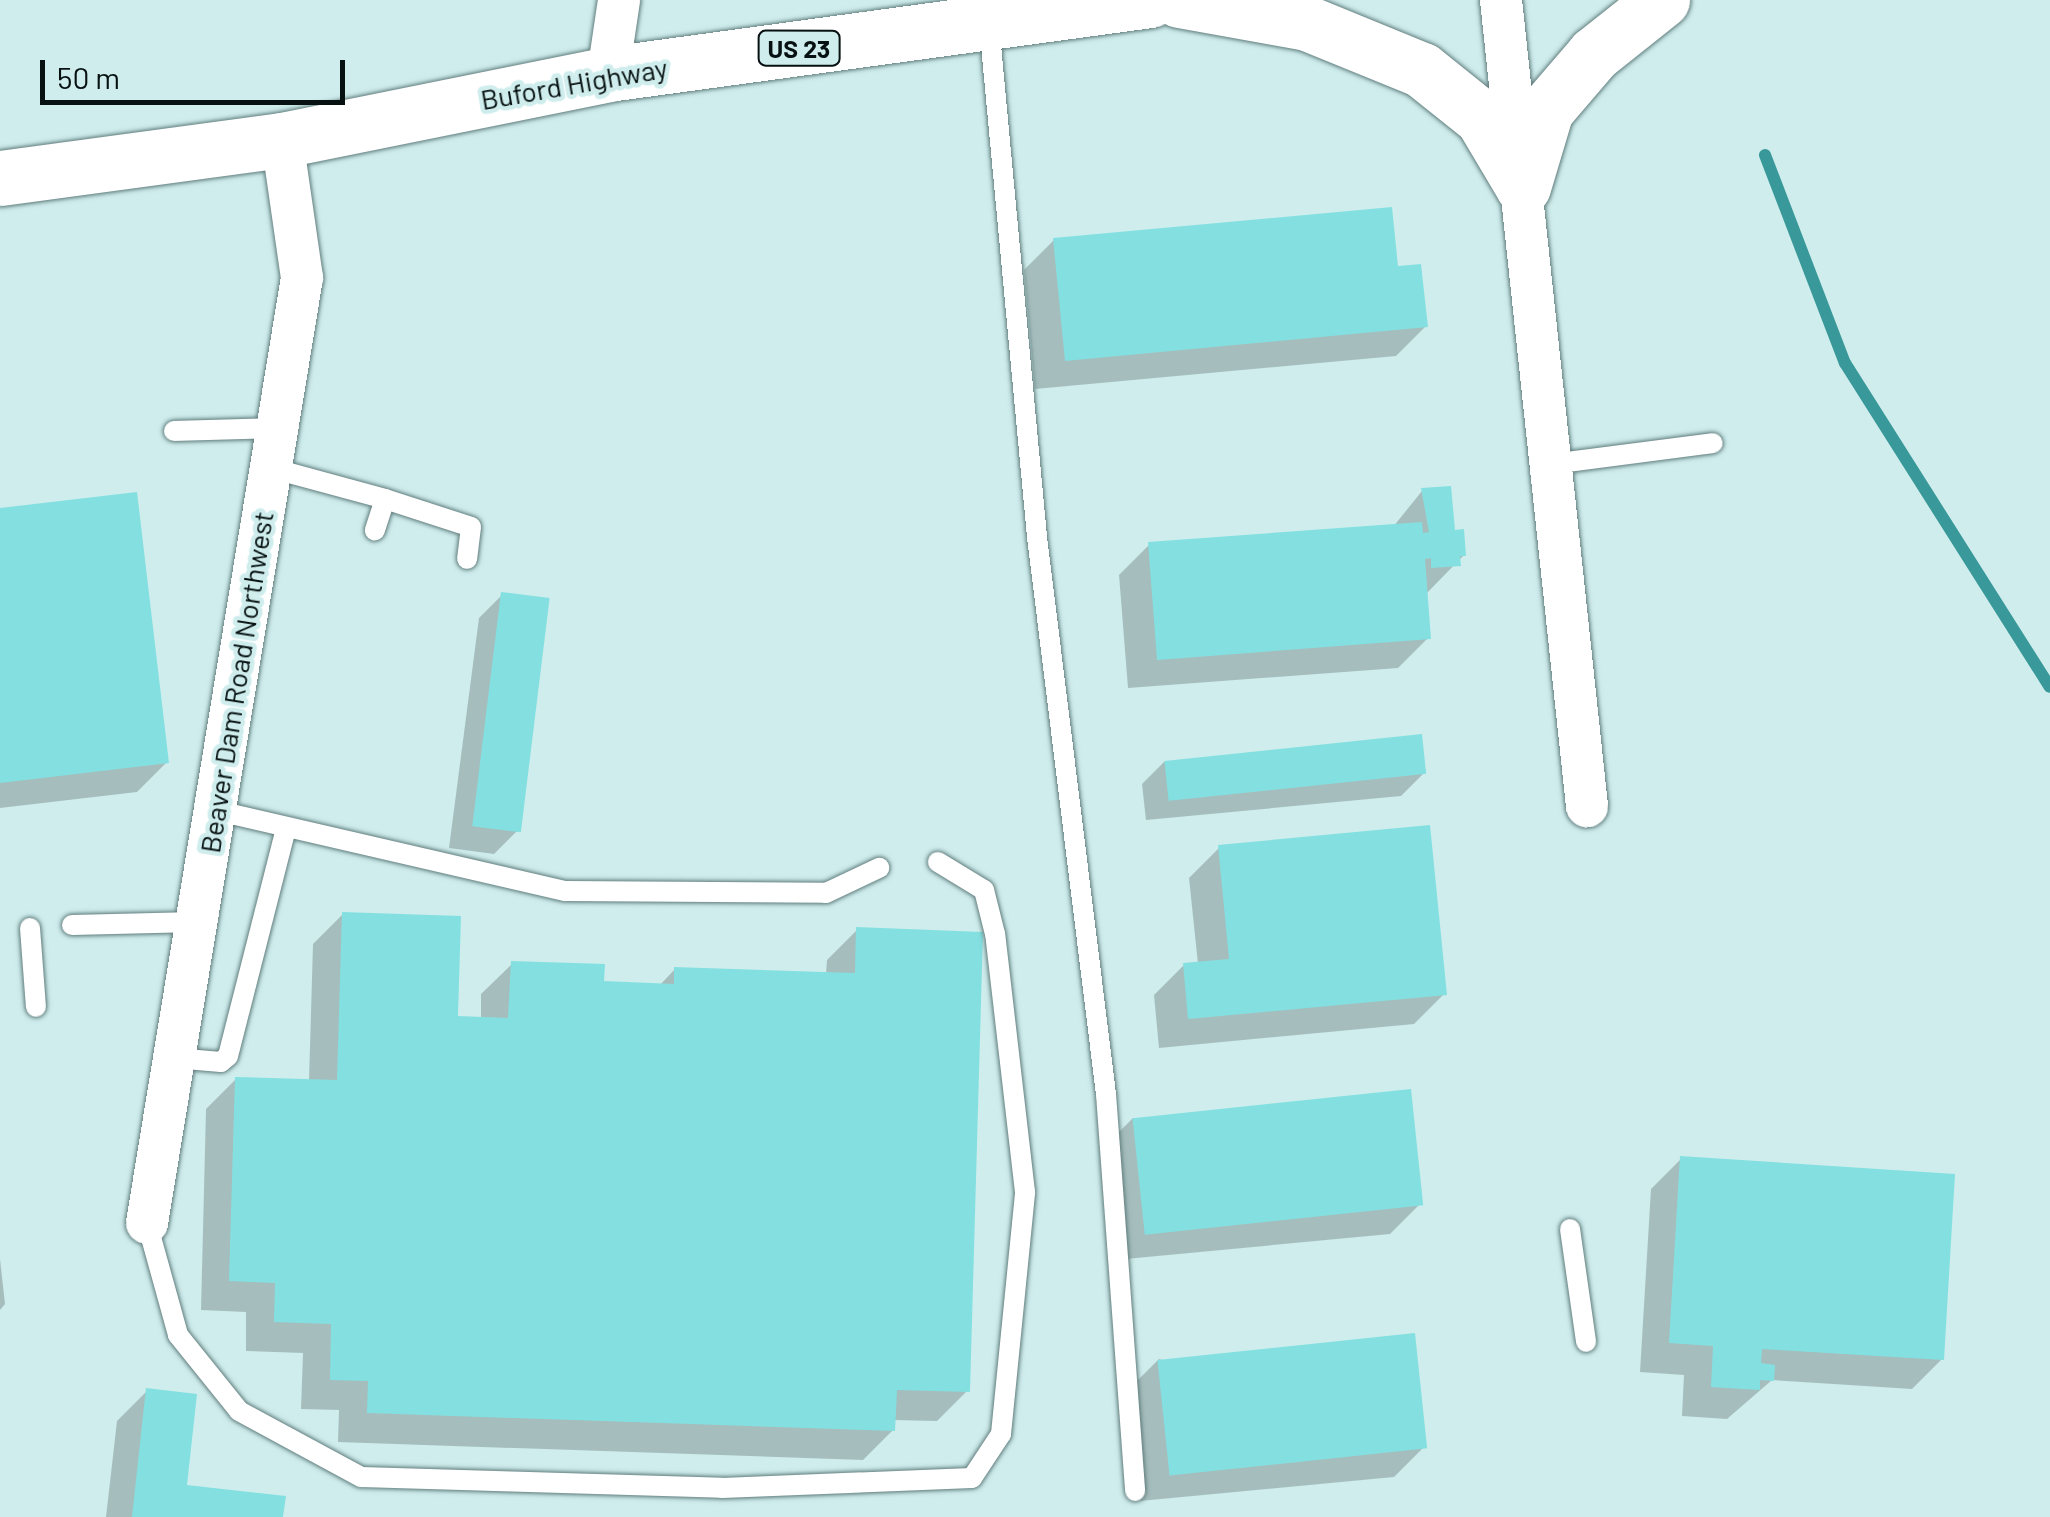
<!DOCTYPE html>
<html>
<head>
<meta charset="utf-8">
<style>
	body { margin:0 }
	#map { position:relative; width:2050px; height:1517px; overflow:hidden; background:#cfeded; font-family:Barlow,sans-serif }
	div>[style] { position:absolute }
	.shadow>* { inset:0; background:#0003 }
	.stream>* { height:12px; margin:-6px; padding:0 6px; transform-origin:6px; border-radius:6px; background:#399899 }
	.building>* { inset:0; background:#84e0e0; transform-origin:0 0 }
	.roads { filter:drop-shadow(0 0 2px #617d7d) drop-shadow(0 0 2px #617d7d) }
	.service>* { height:20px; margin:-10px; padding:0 10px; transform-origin:10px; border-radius:10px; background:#fff }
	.minor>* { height:42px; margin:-21px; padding:0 21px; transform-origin:21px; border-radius:21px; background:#fff }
	.primary>* { height:55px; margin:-27.5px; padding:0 27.5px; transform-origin:27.5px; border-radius:27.5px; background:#fff }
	span { translate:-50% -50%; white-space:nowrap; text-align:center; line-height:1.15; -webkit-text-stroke:9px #cfeded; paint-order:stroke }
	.shield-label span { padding:2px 8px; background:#cfeded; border:2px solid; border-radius:8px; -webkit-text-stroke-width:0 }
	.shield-label { font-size:25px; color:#071111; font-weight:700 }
	.street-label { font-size:28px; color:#071111 }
	.scale { position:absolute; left:40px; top:60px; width:305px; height:45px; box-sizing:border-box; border:5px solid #071111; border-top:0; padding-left:12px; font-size:30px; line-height:35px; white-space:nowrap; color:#071111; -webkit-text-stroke:8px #cfeded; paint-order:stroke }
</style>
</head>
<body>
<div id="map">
	<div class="shadow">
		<div style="clip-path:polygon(1054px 240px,1395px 268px,1426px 326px,1396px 356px,1035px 389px,1024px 270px)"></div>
		<div style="clip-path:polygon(1422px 491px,1464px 555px,1425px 595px,1428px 638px,1398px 668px,1128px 688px,1119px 575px,1149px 545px,1393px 527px)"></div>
		<div style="clip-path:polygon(0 511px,167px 762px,137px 792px,0 808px)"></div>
		<div style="clip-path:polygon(502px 595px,517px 831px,494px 854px,449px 848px,479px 618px)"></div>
		<div style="clip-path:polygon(1165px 761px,1424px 773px,1401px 796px,1146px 820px,1142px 784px)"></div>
		<div style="clip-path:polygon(1219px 848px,1444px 994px,1414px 1024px,1159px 1048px,1154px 995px,1184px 965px,1198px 964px,1189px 878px)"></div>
		<div style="clip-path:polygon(343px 914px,455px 1018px,481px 1019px,481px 994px,512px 964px,602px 983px,659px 986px,675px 969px,826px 974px,827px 960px,857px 930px,967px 1391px,937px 1421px,893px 1420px,893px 1430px,863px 1460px,338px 1442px,339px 1410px,301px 1409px,303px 1353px,246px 1351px,246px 1312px,201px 1310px,206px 1109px,236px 1079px,309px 1081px,313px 944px)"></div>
		<div style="clip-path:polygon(1133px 1118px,1420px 1204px,1390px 1234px,1115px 1260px,1103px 1148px)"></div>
		<div style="clip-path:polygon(1681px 1159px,1942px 1359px,1912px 1389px,1772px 1380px,1727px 1419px,1682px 1416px,1684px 1375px,1640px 1372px,1651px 1189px)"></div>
		<div style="clip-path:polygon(0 1259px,5px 1304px,0 1310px)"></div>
		<div style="clip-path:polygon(1159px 1359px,1424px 1447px,1394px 1477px,1140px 1501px,1129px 1389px)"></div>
		<div style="clip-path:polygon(147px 1391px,184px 1487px,281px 1517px,106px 1517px,117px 1421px)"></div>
	</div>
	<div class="stream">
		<div style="left:1765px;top:155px;width:223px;rotate:69deg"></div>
		<div style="left:1845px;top:363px;width:383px;rotate:57.7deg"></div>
	</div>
	<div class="building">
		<div style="clip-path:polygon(1392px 207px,1398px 266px,1421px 264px,1428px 327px,1065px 361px,1053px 238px)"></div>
		<div style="clip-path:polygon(1451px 486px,1455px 530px,1464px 529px,1466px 556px,1460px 556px,1461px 566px,1431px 568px,1431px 558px,1425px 559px,1431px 639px,1157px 660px,1148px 542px,1422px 522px,1423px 533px,1429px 532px,1421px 488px)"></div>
		<div style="clip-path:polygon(137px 492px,169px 763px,0 783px,0 508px)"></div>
		<div style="left:501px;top:592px;width:49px;height:236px;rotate:7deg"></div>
		<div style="left:1422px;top:734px;width:40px;height:259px;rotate:84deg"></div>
		<div style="clip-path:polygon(1430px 825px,1447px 995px,1188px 1019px,1183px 963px,1229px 959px,1218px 845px)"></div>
		<div style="clip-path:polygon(342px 912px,461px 916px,458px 1016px,508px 1018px,511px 961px,605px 964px,604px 981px,674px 984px,674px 967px,855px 973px,856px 927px,983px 932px,970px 1392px,897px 1390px,895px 1431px,367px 1413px,368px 1381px,330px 1380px,331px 1324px,274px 1322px,275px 1283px,229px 1281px,235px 1077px,337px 1080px)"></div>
		<div style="left:1411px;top:1089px;width:117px;height:280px;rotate:84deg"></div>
		<div style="clip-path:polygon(1680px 1156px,1955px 1174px,1944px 1360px,1762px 1349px,1761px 1363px,1775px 1365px,1774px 1381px,1760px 1380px,1760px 1390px,1711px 1387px,1713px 1346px,1669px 1343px)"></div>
		<div style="left:1415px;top:1333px;width:116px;height:259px;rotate:84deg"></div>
		<div style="clip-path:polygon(146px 1388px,197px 1394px,187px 1485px,286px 1496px,283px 1517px,132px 1517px)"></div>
	</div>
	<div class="roads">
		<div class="service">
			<div style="left:989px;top:24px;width:515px;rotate:84.65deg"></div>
			<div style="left:1037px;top:537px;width:561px;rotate:82.94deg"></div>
			<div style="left:1106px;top:1094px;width:398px;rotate:85.8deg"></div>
			<div style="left:174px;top:431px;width:103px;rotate:-1.7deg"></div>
			<div style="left:1552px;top:464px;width:162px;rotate:-7.4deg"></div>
			<div style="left:271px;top:468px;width:118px;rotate:15.2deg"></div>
			<div style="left:385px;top:499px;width:33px;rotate:108deg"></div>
			<div style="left:385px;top:499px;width:90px;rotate:18deg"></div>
			<div style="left:471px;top:527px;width:32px;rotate:97deg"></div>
			<div style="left:214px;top:810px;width:360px;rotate:13deg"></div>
			<div style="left:565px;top:891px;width:261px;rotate:0.4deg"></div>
			<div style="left:826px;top:893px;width:59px;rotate:-25.3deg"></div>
			<div style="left:72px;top:925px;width:124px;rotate:-1.4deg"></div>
			<div style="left:30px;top:928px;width:79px;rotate:85.7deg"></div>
			<div style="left:174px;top:1058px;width:47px;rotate:4.9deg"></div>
			<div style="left:221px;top:1062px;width:9px;rotate:-41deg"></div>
			<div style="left:228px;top:1056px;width:234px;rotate:-75.7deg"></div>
			<div style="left:147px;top:1223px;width:116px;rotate:74.5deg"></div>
			<div style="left:178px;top:1335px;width:97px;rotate:51.2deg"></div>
			<div style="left:239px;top:1411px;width:139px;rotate:28.4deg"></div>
			<div style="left:361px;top:1477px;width:361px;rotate:1.7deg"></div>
			<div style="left:722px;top:1488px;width:250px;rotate:-2.3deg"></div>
			<div style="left:972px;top:1478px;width:53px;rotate:-56.6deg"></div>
			<div style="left:1001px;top:1434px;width:243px;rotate:-84.3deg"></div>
			<div style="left:1025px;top:1192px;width:260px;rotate:-96.6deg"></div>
			<div style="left:995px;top:934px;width:45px;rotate:-104deg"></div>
			<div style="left:984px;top:890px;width:54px;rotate:-148.7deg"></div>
			<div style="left:1570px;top:1229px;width:114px;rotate:81.9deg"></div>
		</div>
		<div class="minor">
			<div style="left:1501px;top:0;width:811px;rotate:83.91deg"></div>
			<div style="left:608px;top:74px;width:75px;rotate:-81.5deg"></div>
			<div style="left:147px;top:1223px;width:958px;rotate:-80.69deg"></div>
			<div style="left:302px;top:278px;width:139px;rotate:-98.2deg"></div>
		</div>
		<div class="primary">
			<div style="left:1179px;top:0;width:130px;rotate:10.2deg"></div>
			<div style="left:1307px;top:23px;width:124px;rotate:22.2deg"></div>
			<div style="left:1422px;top:70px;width:77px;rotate:38.7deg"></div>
			<div style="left:1482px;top:118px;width:80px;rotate:59.3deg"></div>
			<div style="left:0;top:178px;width:285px;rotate:-7.7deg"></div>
			<div style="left:282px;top:140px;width:333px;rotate:-11.4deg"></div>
			<div style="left:608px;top:74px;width:547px;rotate:-7.77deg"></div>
			<div style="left:1523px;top:187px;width:80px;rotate:-73.4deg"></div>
			<div style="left:1546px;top:110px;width:74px;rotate:-49.4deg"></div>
			<div style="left:1594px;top:54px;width:87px;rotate:-38.5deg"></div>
		</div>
	</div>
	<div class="shield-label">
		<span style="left:799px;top:48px">US 23</span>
	</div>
	<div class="street-label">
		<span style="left:574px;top:83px;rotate:-10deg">Buford Highway</span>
		<span style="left:236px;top:682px;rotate:-81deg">Beaver Dam Road Northwest</span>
	</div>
	<div class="scale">50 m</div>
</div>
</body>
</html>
